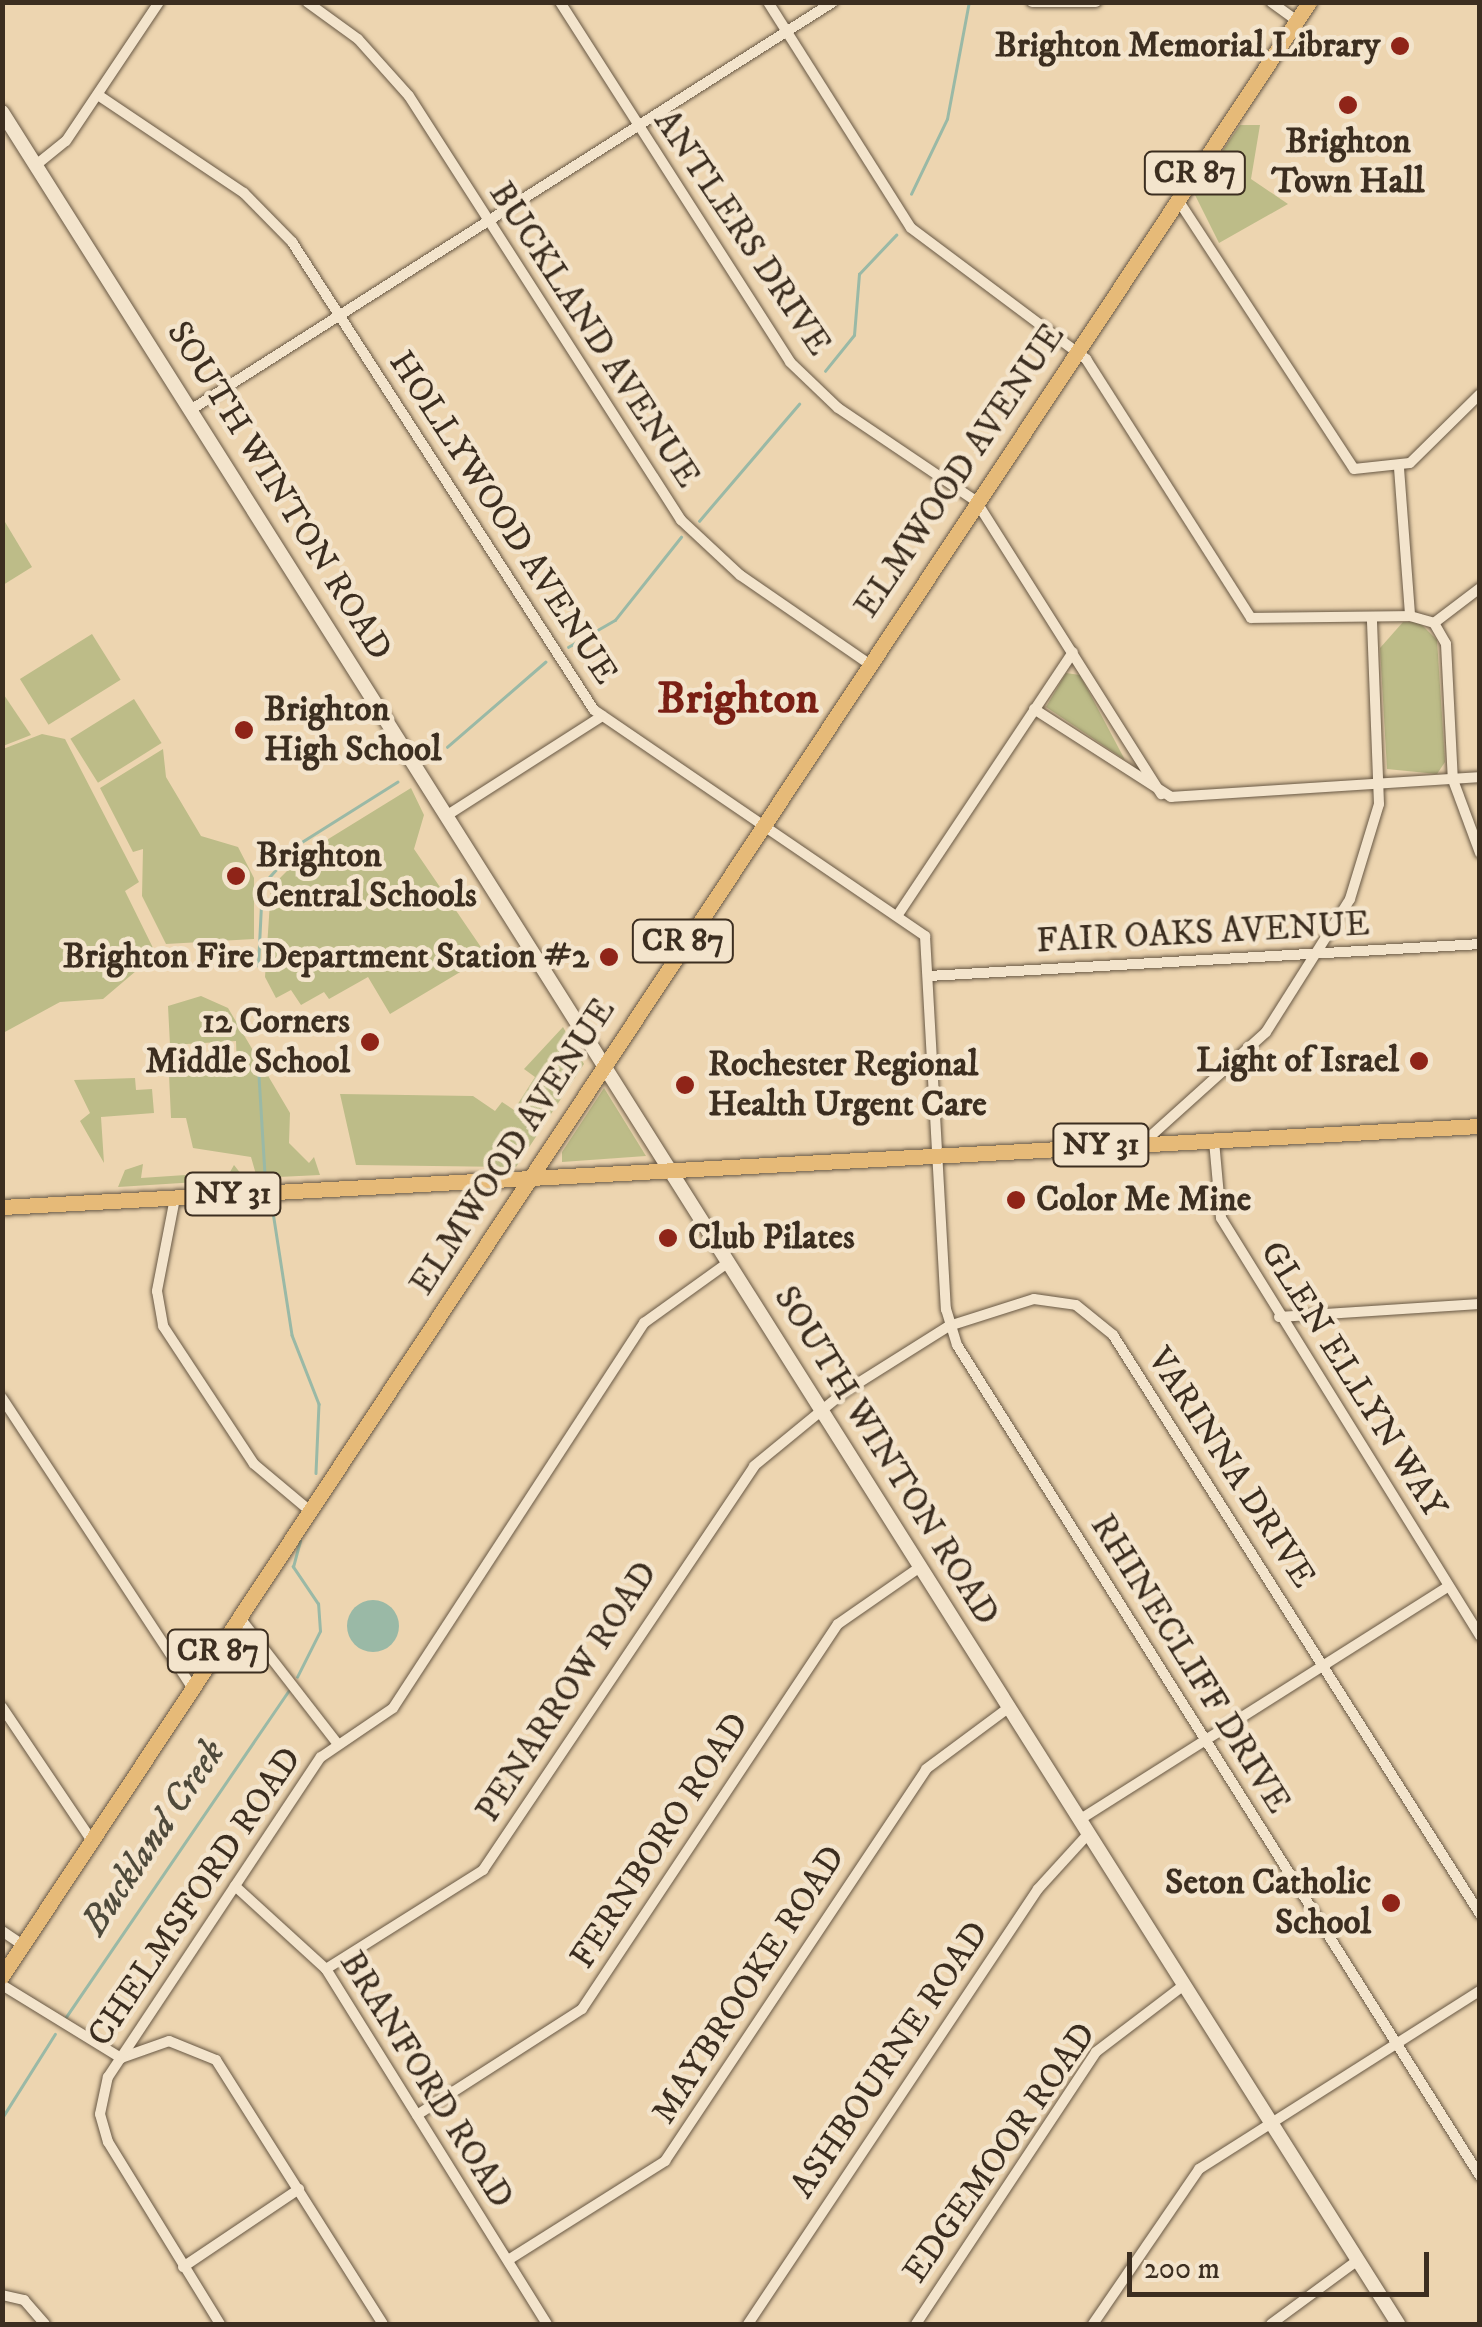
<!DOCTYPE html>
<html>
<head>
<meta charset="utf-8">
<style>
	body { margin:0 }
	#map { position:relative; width:1482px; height:2327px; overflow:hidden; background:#edd5b0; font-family:"IM FELL DW Pica",serif }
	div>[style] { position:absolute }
	.green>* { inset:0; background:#bdbc88; transform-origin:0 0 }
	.water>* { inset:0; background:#9ab9a6 }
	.round { border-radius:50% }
	.stream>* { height:2.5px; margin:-1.25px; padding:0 1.25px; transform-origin:1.25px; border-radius:1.25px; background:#9ab9a6 }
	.roads { filter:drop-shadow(0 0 2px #685844) drop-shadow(0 0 2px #685844) }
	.street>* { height:10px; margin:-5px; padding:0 5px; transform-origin:5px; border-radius:5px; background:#f3e4cc }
	.secondary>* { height:14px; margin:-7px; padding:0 7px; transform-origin:7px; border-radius:7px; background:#f3e4cc }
	.primary>* { height:15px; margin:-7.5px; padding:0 7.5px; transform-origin:7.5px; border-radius:7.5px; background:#e6ba78 }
	.dots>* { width:28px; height:28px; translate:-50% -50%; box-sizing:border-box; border:5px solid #f3e4cc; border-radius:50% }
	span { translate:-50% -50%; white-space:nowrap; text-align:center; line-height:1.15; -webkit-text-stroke:9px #f3e4cc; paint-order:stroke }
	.shield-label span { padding:2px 8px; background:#f3e4cc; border:2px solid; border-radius:8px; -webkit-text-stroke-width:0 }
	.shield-label { font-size:32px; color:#3c2e20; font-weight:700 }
	.poi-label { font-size:35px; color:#3c2e20; font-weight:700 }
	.right { translate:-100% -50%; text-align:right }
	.left { translate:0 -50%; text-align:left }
	.street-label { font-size:35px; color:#3c2e20 }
	.water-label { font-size:38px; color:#4f4a3b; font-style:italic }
	.district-label { font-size:45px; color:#7a1f14; font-weight:700 }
	.frame { position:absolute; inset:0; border:5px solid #3c2e20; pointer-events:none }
	.scale { position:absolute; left:1127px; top:2252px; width:302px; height:45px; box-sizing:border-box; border:5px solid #3c2e20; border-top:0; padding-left:12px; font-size:30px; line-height:35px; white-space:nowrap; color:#3c2e20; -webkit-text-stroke:8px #f3e4cc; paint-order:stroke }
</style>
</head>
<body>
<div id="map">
	<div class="green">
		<div style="clip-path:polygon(1240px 125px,1260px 125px,1251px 179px,1288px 204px,1219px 243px,1194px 193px)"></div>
		<div style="clip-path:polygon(2px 517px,32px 567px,3px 585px,2px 585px)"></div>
		<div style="clip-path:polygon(1403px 622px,1419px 622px,1437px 640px,1445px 762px,1437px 774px,1387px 769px,1380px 648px)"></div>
		<div style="left:92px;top:634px;width:54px;height:85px;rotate:58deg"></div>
		<div style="clip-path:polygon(1066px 673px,1080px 675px,1125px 760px,1046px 707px)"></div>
		<div style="clip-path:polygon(2px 692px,31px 735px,3px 746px,2px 746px)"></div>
		<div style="left:134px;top:699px;width:52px;height:75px;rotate:58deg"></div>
		<div style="clip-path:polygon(42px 734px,65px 739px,139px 882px,125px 891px,156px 954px,103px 999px,60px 1002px,3px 1033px,3px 749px)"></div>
		<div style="clip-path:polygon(163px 749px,166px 777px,201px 836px,238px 847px,254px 878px,254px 939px,166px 944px,142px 896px,143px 849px,133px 852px,100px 788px)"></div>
		<div style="clip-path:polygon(411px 788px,424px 815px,414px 849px,487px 956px,390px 1014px,368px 977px,329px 999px,324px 992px,301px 1005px,291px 990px,276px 998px,265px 977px,271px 887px,304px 854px)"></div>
		<div style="clip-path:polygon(201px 996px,228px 1008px,290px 1113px,289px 1143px,309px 1163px,314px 1157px,320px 1175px,257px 1178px,251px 1157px,193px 1148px,186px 1118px,171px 1118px,169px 1075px,237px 1070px,236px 1041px,170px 1045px,168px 1006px)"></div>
		<div style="clip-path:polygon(563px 1027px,584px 1064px,516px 1167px,356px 1165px,340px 1094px,473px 1096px,495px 1111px,502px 1102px,514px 1110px,535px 1077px,524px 1069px)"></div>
		<div style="clip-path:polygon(135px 1078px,136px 1090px,152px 1089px,154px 1113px,101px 1117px,104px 1163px,80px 1121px,90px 1113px,74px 1080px)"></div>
		<div style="clip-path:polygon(604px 1088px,646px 1156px,562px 1162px,562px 1152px)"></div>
		<div style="clip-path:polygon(143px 1164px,141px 1178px,230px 1172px,234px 1165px,245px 1179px,118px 1187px,125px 1170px)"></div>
	</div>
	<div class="water">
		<div class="round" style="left:347px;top:1600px;width:52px;height:52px"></div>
	</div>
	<div class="stream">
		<div style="left:911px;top:194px;width:83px;rotate:-64.4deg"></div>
		<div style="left:947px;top:119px;width:119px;rotate:-79.4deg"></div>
		<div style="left:825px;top:371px;width:46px;rotate:-51.1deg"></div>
		<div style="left:854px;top:335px;width:61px;rotate:-85.3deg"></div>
		<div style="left:859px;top:274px;width:54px;rotate:-46.5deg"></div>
		<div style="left:699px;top:521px;width:154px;rotate:-49.5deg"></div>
		<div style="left:568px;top:647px;width:54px;rotate:-29.9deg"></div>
		<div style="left:615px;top:620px;width:106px;rotate:-51.5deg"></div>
		<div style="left:447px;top:747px;width:130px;rotate:-40.9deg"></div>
		<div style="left:258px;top:966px;width:81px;rotate:-87.2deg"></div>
		<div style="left:262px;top:885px;width:57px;rotate:-47.9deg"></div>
		<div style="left:300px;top:843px;width:115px;rotate:-32.2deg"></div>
		<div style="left:259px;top:1076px;width:98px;rotate:86.5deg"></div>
		<div style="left:273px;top:1212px;width:124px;rotate:81.2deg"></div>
		<div style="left:292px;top:1335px;width:74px;rotate:68.6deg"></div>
		<div style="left:319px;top:1404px;width:69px;rotate:92.5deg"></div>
		<div style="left:297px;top:1677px;width:51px;rotate:-63.4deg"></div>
		<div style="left:320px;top:1631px;width:27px;rotate:-94deg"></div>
		<div style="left:318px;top:1604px;width:45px;rotate:-124deg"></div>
		<div style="left:293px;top:1567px;width:27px;rotate:-75deg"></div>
		<div style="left:66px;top:2017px;width:394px;rotate:-55.7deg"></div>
		<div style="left:2px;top:2118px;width:99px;rotate:-57.8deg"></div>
	</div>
	<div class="roads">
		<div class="street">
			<div style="left:307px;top:2px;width:63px;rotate:36deg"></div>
			<div style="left:358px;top:39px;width:76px;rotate:48.2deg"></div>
			<div style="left:409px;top:96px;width:504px;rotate:57.32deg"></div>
			<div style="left:681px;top:520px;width:81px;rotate:43deg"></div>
			<div style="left:740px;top:575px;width:157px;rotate:34.6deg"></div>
			<div style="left:560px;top:2px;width:427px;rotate:57.4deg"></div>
			<div style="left:790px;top:362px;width:66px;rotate:43.8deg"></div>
			<div style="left:838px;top:408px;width:166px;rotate:34deg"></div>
			<div style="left:976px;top:501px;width:347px;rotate:57.7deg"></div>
			<div style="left:768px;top:2px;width:267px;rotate:57.7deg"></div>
			<div style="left:911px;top:228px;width:219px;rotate:36.8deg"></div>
			<div style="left:1086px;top:359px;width:307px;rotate:57.5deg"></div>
			<div style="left:1251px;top:618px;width:159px;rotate:-0.7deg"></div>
			<div style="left:1032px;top:2px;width:64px"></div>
			<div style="left:1271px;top:2px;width:32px;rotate:36deg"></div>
			<div style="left:98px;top:95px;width:176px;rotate:33.9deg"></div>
			<div style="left:244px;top:193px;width:69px;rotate:45.6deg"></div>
			<div style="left:292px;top:242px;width:557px;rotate:57.17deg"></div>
			<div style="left:594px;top:710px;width:401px;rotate:34.3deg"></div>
			<div style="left:925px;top:936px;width:374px;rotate:86.8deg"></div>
			<div style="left:946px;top:1309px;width:38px;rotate:73deg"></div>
			<div style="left:957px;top:1345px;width:982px;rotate:57.82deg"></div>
			<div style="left:36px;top:165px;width:38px;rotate:-39deg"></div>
			<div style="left:66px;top:141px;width:167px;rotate:-56.2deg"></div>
			<div style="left:1178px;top:200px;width:321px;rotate:56.8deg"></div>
			<div style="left:1354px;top:469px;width:56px;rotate:-6.1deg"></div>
			<div style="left:1410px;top:463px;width:98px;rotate:-44.6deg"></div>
			<div style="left:192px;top:409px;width:759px;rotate:-32.41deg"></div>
			<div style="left:1399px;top:468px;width:148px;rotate:85.7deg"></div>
			<div style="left:1410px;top:616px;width:25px;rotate:16deg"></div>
			<div style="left:1434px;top:623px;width:24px;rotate:60deg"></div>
			<div style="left:1446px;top:644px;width:136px;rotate:87.1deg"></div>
			<div style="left:1453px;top:780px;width:78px;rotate:69.7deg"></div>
			<div style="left:1434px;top:623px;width:58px;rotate:-37.3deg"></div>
			<div style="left:1034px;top:709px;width:163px;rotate:32.7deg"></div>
			<div style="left:1171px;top:797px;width:310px;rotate:-3.7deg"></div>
			<div style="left:449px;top:814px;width:182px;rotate:-32.6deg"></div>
			<div style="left:897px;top:916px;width:317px;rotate:-56.3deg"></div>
			<div style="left:929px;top:976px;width:552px;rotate:-3.32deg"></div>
			<div style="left:1214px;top:1141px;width:77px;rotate:84.8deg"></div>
			<div style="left:1221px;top:1218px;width:492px;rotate:58.2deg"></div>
			<div style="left:1144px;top:1142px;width:164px;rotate:-42deg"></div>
			<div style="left:1266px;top:1032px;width:157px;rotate:-57.7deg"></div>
			<div style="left:1350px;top:899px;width:99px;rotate:-73deg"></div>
			<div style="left:1379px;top:804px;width:185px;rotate:-92.2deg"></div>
			<div style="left:175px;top:1198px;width:95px;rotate:101deg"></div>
			<div style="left:157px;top:1291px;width:36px;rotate:80deg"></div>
			<div style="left:163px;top:1326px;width:165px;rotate:56.6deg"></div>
			<div style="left:254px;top:1464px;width:73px;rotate:40deg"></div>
			<div style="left:1279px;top:1317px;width:201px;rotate:-3.7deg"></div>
			<div style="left:2px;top:1398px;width:348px;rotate:56.7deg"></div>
			<div style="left:240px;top:1618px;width:158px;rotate:52.2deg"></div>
			<div style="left:2px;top:1707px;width:161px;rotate:56.1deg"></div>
			<div style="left:1079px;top:1820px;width:436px;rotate:-32.3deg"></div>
			<div style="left:235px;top:1886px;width:123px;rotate:42.4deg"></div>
			<div style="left:326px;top:1969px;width:418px;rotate:58.1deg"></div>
			<div style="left:2px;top:1931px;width:25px;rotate:34deg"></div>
			<div style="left:326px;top:1969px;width:186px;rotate:-32.2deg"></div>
			<div style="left:483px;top:1870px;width:486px;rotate:-56.1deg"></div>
			<div style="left:754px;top:1466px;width:117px;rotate:-39.4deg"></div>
			<div style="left:844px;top:1392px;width:124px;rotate:-32.2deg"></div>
			<div style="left:949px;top:1326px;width:89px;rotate:-17.6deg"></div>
			<div style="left:1034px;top:1299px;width:42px;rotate:8.1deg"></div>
			<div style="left:1076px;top:1305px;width:48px;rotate:39deg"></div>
			<div style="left:1113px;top:1335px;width:686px;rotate:57.63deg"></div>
			<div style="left:2px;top:1985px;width:140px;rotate:31.5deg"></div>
			<div style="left:121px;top:2058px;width:51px;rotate:-19.5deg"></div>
			<div style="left:169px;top:2041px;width:51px;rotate:22deg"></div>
			<div style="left:216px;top:2060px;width:312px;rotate:57.7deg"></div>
			<div style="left:417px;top:2115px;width:196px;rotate:-32.7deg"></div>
			<div style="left:582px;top:2009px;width:462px;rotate:-56.4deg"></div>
			<div style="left:838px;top:1624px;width:100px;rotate:-34.8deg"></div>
			<div style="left:508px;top:2260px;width:186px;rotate:-32.2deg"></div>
			<div style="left:665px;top:2161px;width:471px;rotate:-56.3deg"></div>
			<div style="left:926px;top:1769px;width:102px;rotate:-36.6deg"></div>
			<div style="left:183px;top:2267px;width:140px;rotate:-33.9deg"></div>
			<div style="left:2px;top:2295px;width:23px;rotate:13deg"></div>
			<div style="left:24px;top:2300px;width:32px;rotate:49deg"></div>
			<div style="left:220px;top:2324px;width:214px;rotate:-121.6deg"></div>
			<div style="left:108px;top:2142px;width:29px;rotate:-106deg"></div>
			<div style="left:100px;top:2114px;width:38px;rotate:-78deg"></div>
			<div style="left:108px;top:2077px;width:384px;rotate:-56.4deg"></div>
			<div style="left:321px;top:1757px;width:87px;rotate:-34.2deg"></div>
			<div style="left:393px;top:1708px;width:460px;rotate:-56.9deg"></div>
			<div style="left:644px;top:1323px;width:105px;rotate:-35.7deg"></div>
			<div style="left:748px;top:2324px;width:523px;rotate:-56.31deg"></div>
			<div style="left:1038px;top:1889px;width:74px;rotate:-47.7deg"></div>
			<div style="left:916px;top:2324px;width:326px;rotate:-56.5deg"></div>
			<div style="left:1096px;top:2052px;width:111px;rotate:-37.3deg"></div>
			<div style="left:1093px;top:2324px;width:188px;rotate:-55.6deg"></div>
			<div style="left:1199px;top:2169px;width:333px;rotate:-32.4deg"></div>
			<div style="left:1271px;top:2324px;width:108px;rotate:-36.3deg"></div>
		</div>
		<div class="secondary">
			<div style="left:2px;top:112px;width:2616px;rotate:57.74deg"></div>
		</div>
		<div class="primary">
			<div style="left:2px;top:1207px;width:1480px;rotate:-3.14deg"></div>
			<div style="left:2px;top:1976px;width:2367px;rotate:-56.49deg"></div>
		</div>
	</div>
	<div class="dots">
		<div style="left:1400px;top:46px;background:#8f2418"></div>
		<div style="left:1348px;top:105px;background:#8f2418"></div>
		<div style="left:244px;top:730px;background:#8f2418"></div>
		<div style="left:236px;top:876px;background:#8f2418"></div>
		<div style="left:609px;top:957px;background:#8f2418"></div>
		<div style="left:370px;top:1042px;background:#8f2418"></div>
		<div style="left:1419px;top:1061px;background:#8f2418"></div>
		<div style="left:685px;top:1085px;background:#8f2418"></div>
		<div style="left:1016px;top:1200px;background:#8f2418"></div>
		<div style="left:668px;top:1238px;background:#8f2418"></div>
		<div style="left:1391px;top:1903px;background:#8f2418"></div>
	</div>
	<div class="shield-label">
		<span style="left:1195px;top:173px">CR 87</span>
		<span style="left:683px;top:941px">CR 87</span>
		<span style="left:1101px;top:1145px">NY 31</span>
		<span style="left:233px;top:1194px">NY 31</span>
		<span style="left:218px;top:1651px">CR 87</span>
	</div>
	<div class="poi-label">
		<span class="right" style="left:1380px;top:46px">Brighton Memorial Library</span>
		<span style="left:1348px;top:162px">Brighton<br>Town Hall</span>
		<span class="left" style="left:264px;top:730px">Brighton<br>High School</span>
		<span class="left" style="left:256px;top:876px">Brighton<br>Central Schools</span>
		<span class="right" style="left:589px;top:957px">Brighton Fire Department Station #2</span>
		<span class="right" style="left:350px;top:1042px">12 Corners<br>Middle School</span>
		<span class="right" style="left:1399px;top:1061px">Light of Israel</span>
		<span class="left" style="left:708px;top:1085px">Rochester Regional<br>Health Urgent Care</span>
		<span class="left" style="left:1036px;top:1200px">Color Me Mine</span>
		<span class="left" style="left:688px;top:1238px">Club Pilates</span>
		<span class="right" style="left:1371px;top:1903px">Seton Catholic<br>School</span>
	</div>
	<div class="street-label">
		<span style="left:742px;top:233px;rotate:56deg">ANTLERS DRIVE</span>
		<span style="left:594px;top:335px;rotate:57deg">BUCKLAND AVENUE</span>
		<span style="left:960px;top:471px;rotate:-56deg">ELMWOOD AVENUE</span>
		<span style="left:279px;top:491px;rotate:58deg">SOUTH WINTON ROAD</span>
		<span style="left:503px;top:518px;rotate:57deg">HOLLYWOOD AVENUE</span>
		<span style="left:1203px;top:933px;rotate:-3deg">FAIR OAKS AVENUE</span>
		<span style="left:513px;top:1147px;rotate:-57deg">ELMWOOD AVENUE</span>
		<span style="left:1353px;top:1380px;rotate:58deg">GLEN ELLYN WAY</span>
		<span style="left:886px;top:1456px;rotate:58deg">SOUTH WINTON ROAD</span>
		<span style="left:1231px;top:1468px;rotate:57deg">VARINNA DRIVE</span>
		<span style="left:1190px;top:1664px;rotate:58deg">RHINECLIFF DRIVE</span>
		<span style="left:567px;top:1692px;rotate:-57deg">PENARROW ROAD</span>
		<span style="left:660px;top:1841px;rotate:-57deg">FERNBORO ROAD</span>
		<span style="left:195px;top:1897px;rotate:-56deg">CHELMSFORD ROAD</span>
		<span style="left:749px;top:1985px;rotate:-57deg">MAYBROOKE ROAD</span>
		<span style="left:890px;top:2060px;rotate:-56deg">ASHBOURNE ROAD</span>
		<span style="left:426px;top:2080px;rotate:58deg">BRANFORD ROAD</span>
		<span style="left:1000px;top:2153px;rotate:-55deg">EDGEMOOR ROAD</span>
	</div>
	<div class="water-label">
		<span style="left:154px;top:1838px;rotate:-56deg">Buckland Creek</span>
	</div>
	<div class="district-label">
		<span style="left:738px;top:700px">Brighton</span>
	</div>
	<div class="frame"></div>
	<div class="scale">200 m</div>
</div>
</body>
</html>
